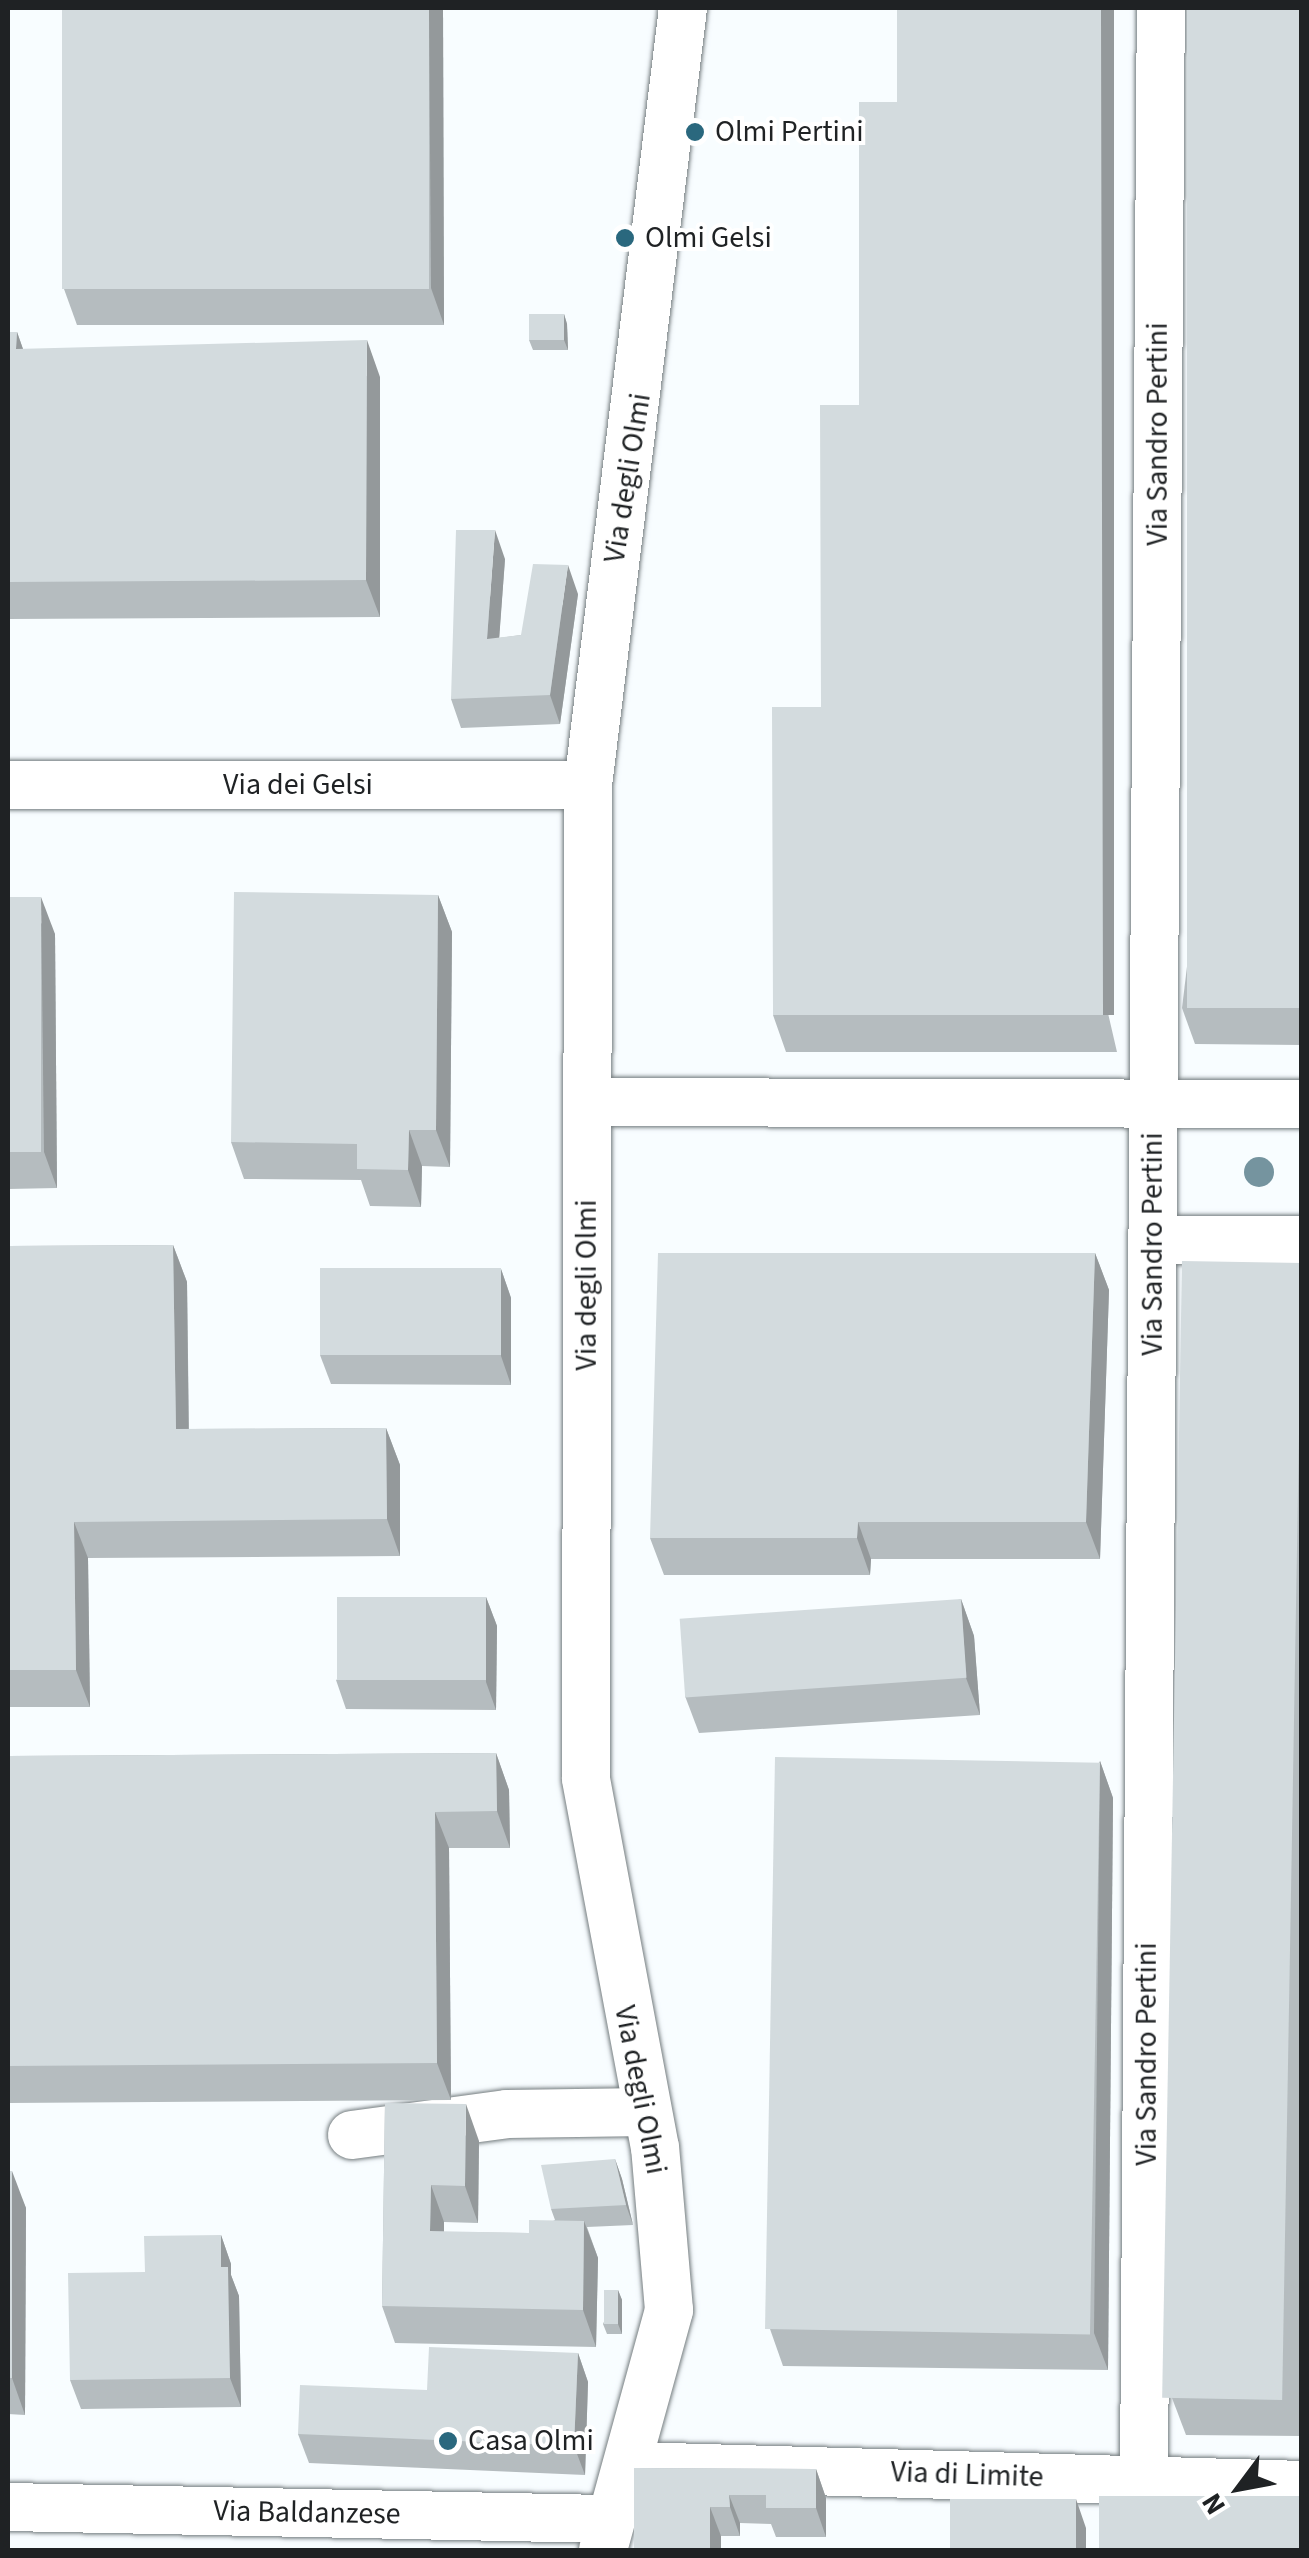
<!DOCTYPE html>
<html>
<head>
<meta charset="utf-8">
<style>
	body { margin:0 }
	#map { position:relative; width:1309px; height:2558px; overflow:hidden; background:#f8fdff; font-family:"Source Sans 3",sans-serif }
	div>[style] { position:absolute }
	.roads { filter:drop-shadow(0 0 2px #757d80) drop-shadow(0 0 2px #757d80) }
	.minor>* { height:48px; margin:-24px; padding:0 24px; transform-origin:24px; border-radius:24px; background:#fff }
	.trees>* { width:30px; height:30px; margin:-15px; border-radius:50%; background:#75949f }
	.wall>* { inset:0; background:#b5bcbf }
	.shaded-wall>* { inset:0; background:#94999b; transform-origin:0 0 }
	.building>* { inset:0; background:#d3dbde; transform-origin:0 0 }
	.dots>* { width:28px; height:28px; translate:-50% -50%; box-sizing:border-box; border:5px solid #fff; border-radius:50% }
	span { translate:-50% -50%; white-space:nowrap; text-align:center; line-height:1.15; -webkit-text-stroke:8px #fff; paint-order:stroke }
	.poi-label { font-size:30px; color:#1f2224 }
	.left { translate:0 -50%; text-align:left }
	.street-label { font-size:30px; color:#1f2224 }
	.frame { position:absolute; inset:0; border:10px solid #1f2224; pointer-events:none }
	.north { position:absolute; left:1189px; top:2438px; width:100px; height:100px; -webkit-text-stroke:8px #fff; paint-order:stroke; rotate:238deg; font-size:28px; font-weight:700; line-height:40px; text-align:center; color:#1f2224 }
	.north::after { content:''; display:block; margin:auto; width:35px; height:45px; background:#1f2224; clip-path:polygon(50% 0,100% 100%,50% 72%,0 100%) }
</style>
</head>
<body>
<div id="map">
	<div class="roads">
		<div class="minor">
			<div style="left:8px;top:785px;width:580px"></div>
			<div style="left:587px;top:1102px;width:715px;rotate:0.16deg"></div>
			<div style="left:1153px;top:1240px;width:149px"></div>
			<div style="left:352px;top:2135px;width:156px;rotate:-7.7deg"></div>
			<div style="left:507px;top:2114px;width:140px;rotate:-0.8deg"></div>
			<div style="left:632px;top:2466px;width:670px;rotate:1.62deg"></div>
			<div style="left:1144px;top:2480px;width:2472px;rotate:-89.61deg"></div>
			<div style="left:8px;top:2507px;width:598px;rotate:1.15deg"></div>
			<div style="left:603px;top:2550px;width:249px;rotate:-74.6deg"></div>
			<div style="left:669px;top:2310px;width:163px;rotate:-94.9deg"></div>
			<div style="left:655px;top:2148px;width:376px;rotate:-100.6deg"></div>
			<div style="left:586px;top:1778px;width:993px;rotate:-89.88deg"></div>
			<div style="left:588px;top:785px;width:783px;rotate:-83.03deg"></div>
		</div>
	</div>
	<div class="trees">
		<div style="left:1259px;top:1172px"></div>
	</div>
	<div class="wall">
		<div style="clip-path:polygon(62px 8px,443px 8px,444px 325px,77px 325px,64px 289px)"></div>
		<div style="clip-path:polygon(1302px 8px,1302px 1045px,1195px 1044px,1182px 1008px)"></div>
		<div style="clip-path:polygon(897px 102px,1117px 1052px,786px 1052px,773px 1015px,821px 707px)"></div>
		<div style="clip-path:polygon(564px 314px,567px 324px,568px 350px,533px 350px,529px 340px)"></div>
		<div style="clip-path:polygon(8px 332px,17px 332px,23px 349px,380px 377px,380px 617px,8px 619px)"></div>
		<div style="clip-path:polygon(505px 559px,499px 638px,521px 635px,578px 594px,560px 724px,461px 728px,451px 699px)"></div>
		<div style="clip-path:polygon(438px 895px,452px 932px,450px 1167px,422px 1166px,421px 1207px,370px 1206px,361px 1180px,244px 1179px,231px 1142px)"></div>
		<div style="clip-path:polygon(8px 897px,55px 934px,57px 1188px,8px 1189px)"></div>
		<div style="clip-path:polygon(173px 1245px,187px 1282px,189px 1429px,386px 1428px,400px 1465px,400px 1556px,88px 1558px,90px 1707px,8px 1707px,8px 1246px)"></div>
		<div style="clip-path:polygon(1095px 1253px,1109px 1290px,1100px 1559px,871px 1559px,870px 1575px,664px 1575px,650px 1538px)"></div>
		<div style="clip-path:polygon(1302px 1263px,1302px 2436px,1186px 2435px,1172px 2398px)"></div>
		<div style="clip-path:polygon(501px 1269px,511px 1298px,511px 1385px,331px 1384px,320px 1355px)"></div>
		<div style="clip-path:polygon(486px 1597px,497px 1626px,496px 1710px,346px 1709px,336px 1680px)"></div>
		<div style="clip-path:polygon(961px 1599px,974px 1636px,980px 1715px,699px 1733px,685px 1696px)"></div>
		<div style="clip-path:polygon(496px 1753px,509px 1790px,510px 1848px,449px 1848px,451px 2100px,8px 2103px,8px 1756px)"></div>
		<div style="clip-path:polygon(1100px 1761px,1113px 1798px,1108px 2370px,783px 2366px,770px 2329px)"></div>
		<div style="clip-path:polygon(385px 2103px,479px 2141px,478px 2223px,444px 2222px,444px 2232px,529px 2233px,555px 2220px,551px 2209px,615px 2159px,622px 2179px,633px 2225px,587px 2227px,598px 2258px,596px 2347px,395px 2343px,382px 2306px)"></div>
		<div style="clip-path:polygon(8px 2171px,26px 2208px,25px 2415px,8px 2414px)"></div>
		<div style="clip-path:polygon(221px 2235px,231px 2264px,231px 2275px,239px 2296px,241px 2407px,81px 2409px,70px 2380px,145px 2272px)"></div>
		<div style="clip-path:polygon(618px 2290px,622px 2300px,622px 2334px,607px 2334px,603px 2324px)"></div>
		<div style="clip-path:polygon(578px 2353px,588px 2382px,585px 2475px,309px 2463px,298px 2434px,427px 2390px)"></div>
		<div style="clip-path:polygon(634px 2468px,816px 2469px,826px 2498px,826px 2537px,776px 2537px,771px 2524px,740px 2523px,740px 2536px,721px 2536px)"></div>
	</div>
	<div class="shaded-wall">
		<div style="clip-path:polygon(429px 8px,443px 8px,444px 325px,431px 288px)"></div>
		<div style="left:1101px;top:8px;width:13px;height:1007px"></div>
		<div style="clip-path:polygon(564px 314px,567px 324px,568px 350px,564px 340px)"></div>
		<div style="clip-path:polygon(17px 332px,30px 369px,16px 349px)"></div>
		<div style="clip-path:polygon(367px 340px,380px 377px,380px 617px,366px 580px)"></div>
		<div style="clip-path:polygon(495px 530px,505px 559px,497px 668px,487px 639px)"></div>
		<div style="clip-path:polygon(568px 565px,578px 594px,560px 724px,550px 695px)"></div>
		<div style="clip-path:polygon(438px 895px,452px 932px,450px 1167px,436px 1130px)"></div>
		<div style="clip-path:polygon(41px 897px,55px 934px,57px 1188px,44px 1152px)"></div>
		<div style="clip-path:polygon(409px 1130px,422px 1166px,421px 1207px,408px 1170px)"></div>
		<div style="clip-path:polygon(173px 1245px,187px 1282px,189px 1466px,176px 1429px)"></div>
		<div style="clip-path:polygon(1095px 1253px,1109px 1290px,1100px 1559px,1086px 1522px)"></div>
		<div style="clip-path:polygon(501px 1269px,511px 1298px,511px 1385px,501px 1356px)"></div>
		<div style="clip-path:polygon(386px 1428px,400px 1465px,400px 1556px,387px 1519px)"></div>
		<div style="clip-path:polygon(74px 1522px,88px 1558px,90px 1707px,76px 1670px)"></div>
		<div style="clip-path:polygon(858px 1522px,871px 1559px,870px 1575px,857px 1538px)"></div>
		<div style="clip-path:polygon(486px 1597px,497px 1626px,496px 1710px,486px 1682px)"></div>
		<div style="clip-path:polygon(961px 1599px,974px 1636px,980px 1715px,966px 1678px)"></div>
		<div style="clip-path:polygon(496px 1753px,509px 1790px,510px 1848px,497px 1811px)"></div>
		<div style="clip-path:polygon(1100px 1761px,1113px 1798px,1108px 2370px,1094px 2333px)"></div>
		<div style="clip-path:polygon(435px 1812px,449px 1848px,451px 2100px,437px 2063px)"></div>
		<div style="clip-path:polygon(466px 2104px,479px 2141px,478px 2223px,465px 2186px)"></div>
		<div style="clip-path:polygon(615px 2159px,622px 2179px,633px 2225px,626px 2205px)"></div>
		<div style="clip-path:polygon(12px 2171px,26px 2208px,25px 2415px,12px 2378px)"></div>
		<div style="clip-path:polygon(431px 2185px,444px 2222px,444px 2268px,430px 2231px)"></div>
		<div style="clip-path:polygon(584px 2221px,598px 2258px,596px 2347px,583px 2310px)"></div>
		<div style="clip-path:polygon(221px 2235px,231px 2264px,231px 2275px,239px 2296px,241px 2407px,230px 2378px,221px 2267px)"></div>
		<div style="clip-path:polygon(618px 2290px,622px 2300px,622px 2334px,618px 2324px)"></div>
		<div style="clip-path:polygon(578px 2353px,588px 2382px,585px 2475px,574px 2446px)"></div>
		<div style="clip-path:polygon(816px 2469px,826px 2498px,826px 2537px,816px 2508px)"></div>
		<div style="clip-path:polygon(729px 2495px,740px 2523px,740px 2536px,730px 2507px)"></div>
		<div style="clip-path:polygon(1076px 2499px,1086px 2528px,1086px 2550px,1076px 2550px)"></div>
		<div style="clip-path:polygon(710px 2507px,721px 2536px,721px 2550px,710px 2550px)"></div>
	</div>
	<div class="building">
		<div style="left:62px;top:8px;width:367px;height:281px"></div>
		<div style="clip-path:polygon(897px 8px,1101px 8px,1103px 1015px,773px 1015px,772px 707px,821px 707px,820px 405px,859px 405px,859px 102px,897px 102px)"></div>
		<div style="left:1187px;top:8px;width:115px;height:1000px"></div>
		<div style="left:529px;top:314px;width:35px;height:26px"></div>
		<div style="clip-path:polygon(8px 332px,17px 332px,16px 349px,367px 340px,366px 580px,8px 582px)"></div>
		<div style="clip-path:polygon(456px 530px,495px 530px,487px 639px,521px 635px,533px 564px,568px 565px,550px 695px,451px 699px)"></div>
		<div style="clip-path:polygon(234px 892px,438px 895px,436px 1130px,409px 1130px,408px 1170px,357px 1169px,357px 1144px,231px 1142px)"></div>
		<div style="left:8px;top:897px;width:33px;height:255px"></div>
		<div style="clip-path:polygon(173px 1245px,176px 1429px,386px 1428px,387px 1519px,74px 1522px,76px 1670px,8px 1670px,8px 1246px)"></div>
		<div style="clip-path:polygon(658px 1253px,1095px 1253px,1086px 1522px,858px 1522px,857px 1538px,650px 1538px)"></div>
		<div style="left:1182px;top:1261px;width:120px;height:1137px;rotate:1deg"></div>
		<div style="left:320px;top:1268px;width:181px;height:87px"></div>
		<div style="left:337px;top:1597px;width:149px;height:83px"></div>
		<div style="left:961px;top:1599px;width:79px;height:282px;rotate:86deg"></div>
		<div style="clip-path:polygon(496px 1753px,497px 1811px,435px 1812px,437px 2063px,8px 2066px,8px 1756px)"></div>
		<div style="left:775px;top:1757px;width:325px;height:572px;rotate:1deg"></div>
		<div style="clip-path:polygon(385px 2103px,466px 2104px,465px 2186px,431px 2185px,430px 2231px,529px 2233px,529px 2220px,584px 2221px,583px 2310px,382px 2306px)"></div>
		<div style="clip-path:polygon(615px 2159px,626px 2205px,551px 2209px,541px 2165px)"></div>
		<div style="left:8px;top:2171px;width:4px;height:207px"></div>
		<div style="clip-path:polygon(221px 2235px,221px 2267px,228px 2267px,230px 2378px,70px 2380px,68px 2273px,145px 2272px,144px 2236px)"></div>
		<div style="left:604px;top:2290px;width:14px;height:34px"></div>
		<div style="clip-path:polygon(429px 2347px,578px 2353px,574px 2446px,298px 2434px,300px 2385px,427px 2390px)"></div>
		<div style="clip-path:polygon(634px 2468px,816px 2469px,816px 2508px,766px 2508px,766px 2495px,729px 2495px,730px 2507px,710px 2507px,710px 2550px,634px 2550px)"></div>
		<div style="left:1099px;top:2496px;width:203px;height:54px"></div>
		<div style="left:950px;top:2499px;width:126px;height:51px"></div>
	</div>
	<div class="dots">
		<div style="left:695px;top:132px;background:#2a687e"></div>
		<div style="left:625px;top:238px;background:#2a687e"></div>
		<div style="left:448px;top:2441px;background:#2a687e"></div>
	</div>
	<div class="poi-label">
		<span class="left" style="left:715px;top:132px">Olmi Pertini</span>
		<span class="left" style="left:645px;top:238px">Olmi Gelsi</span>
		<span class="left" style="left:468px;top:2441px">Casa Olmi</span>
	</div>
	<div class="street-label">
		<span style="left:1158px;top:434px;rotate:-90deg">Via Sandro Pertini</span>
		<span style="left:628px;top:478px;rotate:-81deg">Via degli Olmi</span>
		<span style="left:298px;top:785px">Via dei Gelsi</span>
		<span style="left:1153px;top:1244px;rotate:-90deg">Via Sandro Pertini</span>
		<span style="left:587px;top:1285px;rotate:-90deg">Via degli Olmi</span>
		<span style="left:1147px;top:2054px;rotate:-90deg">Via Sandro Pertini</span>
		<span style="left:640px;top:2090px;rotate:79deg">Via degli Olmi</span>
		<span style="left:967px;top:2475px;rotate:2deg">Via di Limite</span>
		<span style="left:307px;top:2513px;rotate:1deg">Via Baldanzese</span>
	</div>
	<div class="frame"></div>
	<div class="north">N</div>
</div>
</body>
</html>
